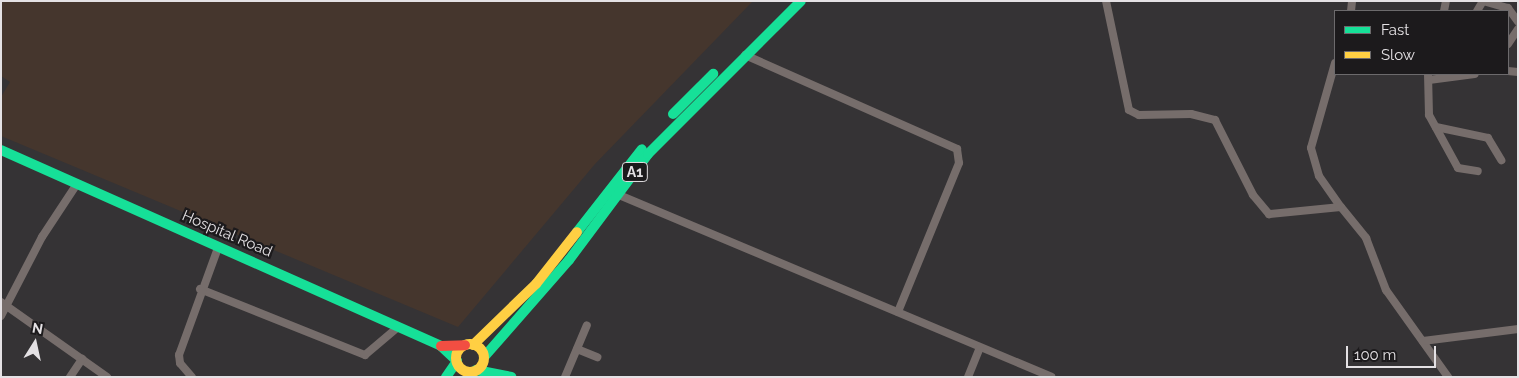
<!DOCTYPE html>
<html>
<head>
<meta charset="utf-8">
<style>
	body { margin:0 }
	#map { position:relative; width:1519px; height:378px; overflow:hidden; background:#353335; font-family:Raleway,sans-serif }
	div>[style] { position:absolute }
	.medical>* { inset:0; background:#45362d }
	.street>* { height:8px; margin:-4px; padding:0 4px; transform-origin:4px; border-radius:4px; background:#766d6b }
	.fast>* { height:10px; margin:-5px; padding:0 5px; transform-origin:5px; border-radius:5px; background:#16e098 }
	.slow>* { height:10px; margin:-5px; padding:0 5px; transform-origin:5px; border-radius:5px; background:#ffcf43 }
	.slow>.ring { margin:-5px; padding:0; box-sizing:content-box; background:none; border:10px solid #ffcf43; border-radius:50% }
	.jam>* { height:10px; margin:-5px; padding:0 5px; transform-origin:5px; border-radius:5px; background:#f24e42 }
	span { translate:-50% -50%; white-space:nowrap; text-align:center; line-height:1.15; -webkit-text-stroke:4.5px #1c1a1c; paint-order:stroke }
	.shield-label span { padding:1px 4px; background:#1c1a1c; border:1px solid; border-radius:4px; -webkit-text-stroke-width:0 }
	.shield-label { font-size:14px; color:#e4e1e4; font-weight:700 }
	.street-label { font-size:15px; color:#e4e1e4 }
	.frame { position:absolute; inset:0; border:2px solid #e4e1e4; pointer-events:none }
	.legend { position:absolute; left:1334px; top:10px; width:175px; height:65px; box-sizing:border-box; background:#1c1a1c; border:1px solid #6c6a6c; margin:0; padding:6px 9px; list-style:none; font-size:15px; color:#e4e1e4 }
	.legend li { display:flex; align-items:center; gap:10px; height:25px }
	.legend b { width:25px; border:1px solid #6c6a6c }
	.north { position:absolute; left:10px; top:318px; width:50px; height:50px; -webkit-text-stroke:4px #1c1a1c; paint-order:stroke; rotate:10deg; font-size:14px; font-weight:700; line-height:20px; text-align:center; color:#e4e1e4 }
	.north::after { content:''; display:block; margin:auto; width:18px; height:22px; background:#e4e1e4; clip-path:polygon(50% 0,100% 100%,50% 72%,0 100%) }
	.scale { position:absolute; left:1346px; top:346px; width:90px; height:22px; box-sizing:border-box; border:2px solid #e4e1e4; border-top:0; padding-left:6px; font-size:15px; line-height:18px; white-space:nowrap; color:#e4e1e4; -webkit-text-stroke:4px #1c1a1c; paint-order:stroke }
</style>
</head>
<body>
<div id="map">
	<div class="medical">
		<div style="clip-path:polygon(1px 1px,753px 1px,595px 164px,458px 327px,1px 136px,1px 97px,10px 82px,1px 76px)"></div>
	</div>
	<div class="street">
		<div style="left:1106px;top:1px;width:111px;rotate:78.1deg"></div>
		<div style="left:1129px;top:110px;width:11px;rotate:27deg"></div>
		<div style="left:1139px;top:115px;width:52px;rotate:-1.1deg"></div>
		<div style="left:1191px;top:114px;width:25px;rotate:14deg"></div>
		<div style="left:1215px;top:120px;width:84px;rotate:63.1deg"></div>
		<div style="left:1253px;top:195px;width:25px;rotate:50deg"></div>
		<div style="left:1269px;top:214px;width:72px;rotate:-5.6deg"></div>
		<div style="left:1341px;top:207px;width:40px;rotate:51deg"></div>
		<div style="left:1366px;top:238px;width:56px;rotate:69deg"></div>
		<div style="left:1386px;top:290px;width:107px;rotate:54.5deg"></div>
		<div style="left:1483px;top:1px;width:26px;rotate:16deg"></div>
		<div style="left:1508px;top:8px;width:17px;rotate:54deg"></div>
		<div style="left:1351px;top:11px;width:10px;rotate:-84deg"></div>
		<div style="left:1444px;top:11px;width:10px;rotate:-79deg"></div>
		<div style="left:1477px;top:11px;width:12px;rotate:-59deg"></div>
		<div style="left:1508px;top:44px;width:18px;rotate:-56deg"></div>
		<div style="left:745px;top:55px;width:232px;rotate:23.9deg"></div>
		<div style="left:957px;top:149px;width:14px;rotate:82deg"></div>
		<div style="left:959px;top:163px;width:161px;rotate:112.3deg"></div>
		<div style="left:1335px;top:63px;width:88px;rotate:105.8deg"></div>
		<div style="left:1311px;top:148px;width:29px;rotate:74deg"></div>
		<div style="left:1319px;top:176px;width:38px;rotate:55deg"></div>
		<div style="left:1508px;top:71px;width:10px;rotate:6deg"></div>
		<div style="left:1428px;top:74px;width:41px;rotate:88.6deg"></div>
		<div style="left:1429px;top:115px;width:60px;rotate:61.3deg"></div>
		<div style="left:1458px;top:168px;width:20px;rotate:9deg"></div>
		<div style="left:1429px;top:80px;width:46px;rotate:-7.4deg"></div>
		<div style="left:1436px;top:127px;width:53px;rotate:11.9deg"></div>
		<div style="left:1488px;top:138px;width:26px;rotate:59deg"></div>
		<div style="left:619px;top:195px;width:469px;rotate:22.8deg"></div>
		<div style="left:200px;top:289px;width:178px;rotate:21.8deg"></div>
		<div style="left:365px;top:355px;width:43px;rotate:-40.3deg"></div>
		<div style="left:1px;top:302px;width:130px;rotate:35.3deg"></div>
		<div style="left:1px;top:316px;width:89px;rotate:-62.6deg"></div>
		<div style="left:42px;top:237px;width:64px;rotate:-56.6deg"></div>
		<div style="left:1423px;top:341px;width:96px;rotate:-7.2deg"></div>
		<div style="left:577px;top:349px;width:22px;rotate:22deg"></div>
		<div style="left:70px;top:377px;width:22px;rotate:-56deg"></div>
		<div style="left:192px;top:377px;width:18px;rotate:-131deg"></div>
		<div style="left:180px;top:363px;width:8px;rotate:-97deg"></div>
		<div style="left:179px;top:355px;width:114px;rotate:-70deg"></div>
		<div style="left:565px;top:377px;width:56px;rotate:-67.1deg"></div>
		<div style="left:968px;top:377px;width:31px;rotate:-68deg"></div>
	</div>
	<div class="fast">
		<div style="left:673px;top:114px;width:57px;rotate:-45deg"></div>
		<div style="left:1px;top:150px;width:482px;rotate:24deg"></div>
		<div style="left:441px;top:346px;width:22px;rotate:43deg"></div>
		<div style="left:577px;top:232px;width:105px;rotate:-51.9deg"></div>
		<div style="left:484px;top:357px;width:129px;rotate:-48.8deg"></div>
		<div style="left:569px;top:260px;width:132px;rotate:-53.3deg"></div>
		<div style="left:648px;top:154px;width:216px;rotate:-45deg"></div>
		<div style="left:476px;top:370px;width:36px;rotate:11deg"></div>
		<div style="left:446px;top:377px;width:19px;rotate:-55deg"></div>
	</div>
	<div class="slow">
		<div class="ring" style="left:456px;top:344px;width:18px;height:18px"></div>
		<div style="left:473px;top:345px;width:88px;rotate:-44.1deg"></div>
		<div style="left:536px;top:284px;width:66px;rotate:-51.7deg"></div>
	</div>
	<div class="jam">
		<div style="left:441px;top:346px;width:24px;rotate:-2deg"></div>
	</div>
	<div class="shield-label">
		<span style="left:635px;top:172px">A1</span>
	</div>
	<div class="street-label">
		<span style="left:227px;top:234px;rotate:23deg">Hospital Road</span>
	</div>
	<div class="frame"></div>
	<ul class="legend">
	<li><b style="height:6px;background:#16e098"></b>Fast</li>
	<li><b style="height:6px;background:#ffcf43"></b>Slow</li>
	</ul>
	<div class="north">N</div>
	<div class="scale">100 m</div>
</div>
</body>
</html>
